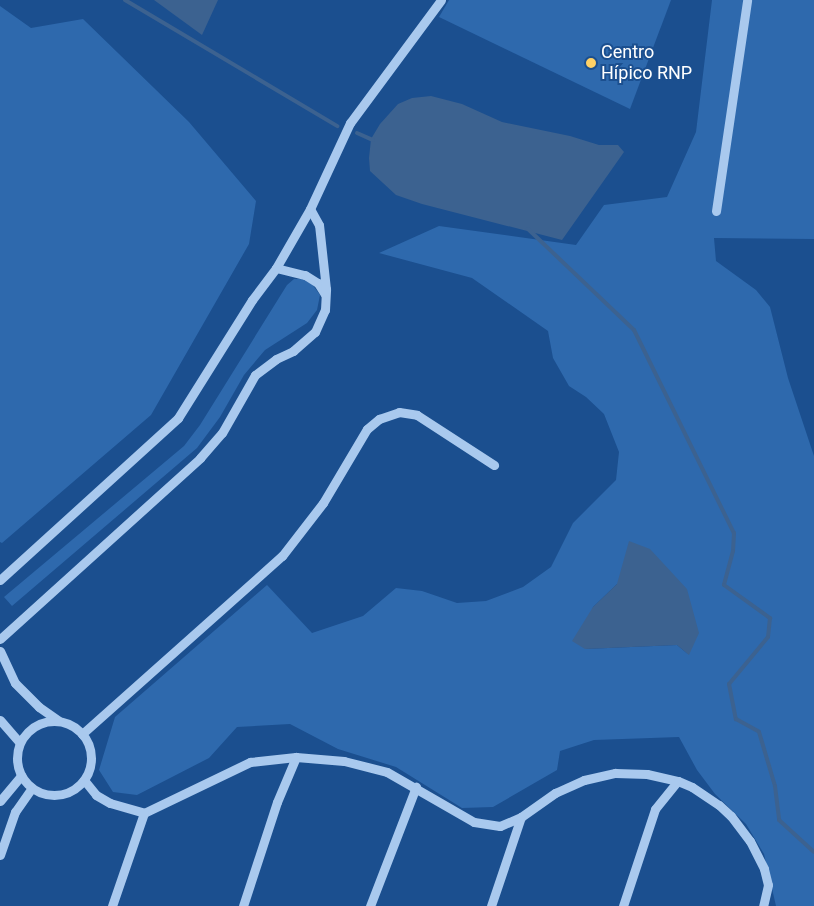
<!DOCTYPE html>
<html>
<head>
<meta charset="utf-8">
<style>
	body { margin:0 }
	#map { position:relative; width:814px; height:906px; overflow:hidden; background:#1b4f8f; font-family:Roboto,sans-serif }
	div>[style] { position:absolute }
	.green>* { inset:0; background:#2e69ad }
	.water>* { inset:0; background:#3c6290 }
	.stream>* { height:4px; margin:-2px; padding:0 2px; transform-origin:2px; border-radius:2px; background:#3c6290 }
	.minor>* { height:9px; margin:-4.5px; padding:0 4.5px; transform-origin:4.5px; border-radius:4.5px; background:#a9c9ee }
	.minor>.ring { margin:-4.5px; padding:0; box-sizing:content-box; background:none; border:9px solid #a9c9ee; border-radius:50% }
	.dots>* { width:14px; height:14px; translate:-50% -50%; box-sizing:border-box; border:2px solid #1b4f8f; border-radius:50% }
	span { translate:-50% -50%; white-space:nowrap; text-align:center; line-height:1.15; -webkit-text-stroke:4px #1b4f8f; paint-order:stroke }
	.poi-label { font-size:18px; color:#fff }
	.left { translate:0 -50%; text-align:left }
</style>
</head>
<body>
<div id="map">
	<div class="green">
		<div style="clip-path:polygon(449px 0,671px 0,630px 109px,439px 17px)"></div>
		<div style="clip-path:polygon(evenodd,712px 0,814px 0,814px 239px,714px 238px,716px 261px,756px 290px,770px 307px,788px 378px,814px 456px,814px 906px,776px 906px,764px 854px,746px 824px,715px 794px,697px 770px,679px 737px,594px 740px,560px 751px,557px 770px,493px 807px,462px 808px,396px 767px,338px 749px,290px 724px,237px 727px,209px 758px,137px 795px,113px 792px,99px 770px,115px 717px,267px 585px,312px 633px,363px 616px,396px 588px,422px 591px,457px 603px,486px 601px,523px 587px,551px 567px,573px 523px,616px 480px,619px 452px,604px 414px,586px 397px,569px 386px,553px 358px,548px 331px,472px 278px,379px 253px,439px 226px,576px 245px,604px 205px,667px 197px,696px 132px,712px 0,617px 584px,689px 655px,677px 645px,585px 649px,593px 607px,617px 584px)"></div>
		<div style="clip-path:polygon(0 6px,31px 28px,83px 19px,189px 122px,256px 201px,249px 244px,151px 415px,2px 543px,0 542px)"></div>
		<div style="clip-path:polygon(294px 279px,302px 279px,312px 284px,320px 295px,317px 310px,307px 323px,265px 350px,244px 375px,220px 417px,197px 448px,12px 606px,4px 597px,184px 446px,200px 425px,287px 285px)"></div>
	</div>
	<div class="water">
		<div style="clip-path:polygon(154px 0,218px 0,202px 35px)"></div>
		<div style="clip-path:polygon(431px 96px,462px 104px,502px 122px,570px 136px,599px 145px,618px 145px,624px 152px,562px 240px,422px 204px,396px 195px,370px 171px,369px 158px,371px 139px,380px 124px,398px 104px,412px 98px)"></div>
		<div style="clip-path:polygon(629px 541px,650px 549px,687px 589px,699px 633px,689px 655px,677px 645px,585px 649px,572px 641px,593px 607px,617px 584px)"></div>
	</div>
	<div class="stream">
		<div style="left:125px;top:0;width:247px;rotate:30.7deg"></div>
		<div style="left:357px;top:133px;width:17px;rotate:24deg"></div>
		<div style="left:528px;top:229px;width:146px;rotate:43.6deg"></div>
		<div style="left:634px;top:330px;width:226px;rotate:63.8deg"></div>
		<div style="left:734px;top:533px;width:18px;rotate:93deg"></div>
		<div style="left:733px;top:551px;width:35px;rotate:105deg"></div>
		<div style="left:724px;top:585px;width:57px;rotate:35.7deg"></div>
		<div style="left:770px;top:618px;width:19px;rotate:96deg"></div>
		<div style="left:768px;top:637px;width:61px;rotate:129.7deg"></div>
		<div style="left:729px;top:684px;width:36px;rotate:79deg"></div>
		<div style="left:736px;top:719px;width:26px;rotate:29deg"></div>
		<div style="left:759px;top:732px;width:56px;rotate:73.5deg"></div>
		<div style="left:775px;top:786px;width:34px;rotate:83deg"></div>
		<div style="left:779px;top:820px;width:47px;rotate:42.4deg"></div>
	</div>
	<div class="minor">
		<div style="left:716px;top:211px;width:213px;rotate:-81.6deg"></div>
		<div style="left:276px;top:268px;width:30px;rotate:14deg"></div>
		<div style="left:305px;top:275px;width:15px;rotate:32deg"></div>
		<div style="left:318px;top:283px;width:13px;rotate:58deg"></div>
		<div style="left:0;top:580px;width:241px;rotate:-42.3deg"></div>
		<div style="left:178px;top:418px;width:139px;rotate:-57.9deg"></div>
		<div style="left:252px;top:300px;width:40px;rotate:-53deg"></div>
		<div style="left:276px;top:268px;width:68px;rotate:-60deg"></div>
		<div style="left:310px;top:209px;width:95px;rotate:-65.1deg"></div>
		<div style="left:350px;top:123px;width:153px;rotate:-53.5deg"></div>
		<div style="left:0;top:639px;width:270px;rotate:-42.1deg"></div>
		<div style="left:200px;top:458px;width:33px;rotate:-49deg"></div>
		<div style="left:222px;top:433px;width:67px;rotate:-60.4deg"></div>
		<div style="left:255px;top:375px;width:26px;rotate:-37deg"></div>
		<div style="left:276px;top:359px;width:19px;rotate:-25deg"></div>
		<div style="left:293px;top:351px;width:29px;rotate:-41deg"></div>
		<div style="left:315px;top:332px;width:24px;rotate:-66deg"></div>
		<div style="left:325px;top:310px;width:21px;rotate:-87deg"></div>
		<div style="left:326px;top:289px;width:64px;rotate:-96.2deg"></div>
		<div style="left:319px;top:225px;width:18px;rotate:-119deg"></div>
		<div style="left:0;top:651px;width:35px;rotate:65deg"></div>
		<div style="left:15px;top:683px;width:34px;rotate:45deg"></div>
		<div style="left:39px;top:707px;width:24px;rotate:35deg"></div>
		<div style="left:0;top:720px;width:30px;rotate:49deg"></div>
		<div class="ring" style="left:17px;top:721px;width:65px;height:65px"></div>
		<div style="left:82px;top:734px;width:268px;rotate:-41.7deg"></div>
		<div style="left:282px;top:556px;width:67px;rotate:-52.3deg"></div>
		<div style="left:323px;top:503px;width:86px;rotate:-59.3deg"></div>
		<div style="left:367px;top:429px;width:16px;rotate:-40deg"></div>
		<div style="left:379px;top:419px;width:21px;rotate:-19deg"></div>
		<div style="left:399px;top:412px;width:18px;rotate:9deg"></div>
		<div style="left:417px;top:415px;width:92px;rotate:33deg"></div>
		<div style="left:84px;top:780px;width:19px;rotate:51deg"></div>
		<div style="left:96px;top:795px;width:16px;rotate:30deg"></div>
		<div style="left:110px;top:803px;width:35px;rotate:16deg"></div>
		<div style="left:144px;top:813px;width:118px;rotate:-25.7deg"></div>
		<div style="left:250px;top:762px;width:46px;rotate:-6.2deg"></div>
		<div style="left:296px;top:757px;width:48px;rotate:4.8deg"></div>
		<div style="left:344px;top:761px;width:44px;rotate:14.3deg"></div>
		<div style="left:387px;top:772px;width:100px;rotate:29.9deg"></div>
		<div style="left:474px;top:822px;width:26px;rotate:9deg"></div>
		<div style="left:500px;top:826px;width:23px;rotate:-23deg"></div>
		<div style="left:521px;top:817px;width:42px;rotate:-35.2deg"></div>
		<div style="left:555px;top:793px;width:32px;rotate:-24deg"></div>
		<div style="left:584px;top:780px;width:32px;rotate:-13deg"></div>
		<div style="left:615px;top:773px;width:32px;rotate:2deg"></div>
		<div style="left:647px;top:774px;width:32px;rotate:13deg"></div>
		<div style="left:678px;top:781px;width:15px;rotate:23deg"></div>
		<div style="left:692px;top:787px;width:32px;rotate:34deg"></div>
		<div style="left:719px;top:805px;width:16px;rotate:43deg"></div>
		<div style="left:731px;top:816px;width:31px;rotate:53deg"></div>
		<div style="left:750px;top:841px;width:31px;rotate:63deg"></div>
		<div style="left:764px;top:869px;width:16px;rotate:76deg"></div>
		<div style="left:768px;top:885px;width:22px;rotate:103deg"></div>
		<div style="left:0;top:801px;width:33px;rotate:-50deg"></div>
		<div style="left:0;top:855px;width:46px;rotate:-70.8deg"></div>
		<div style="left:15px;top:812px;width:29px;rotate:-55deg"></div>
		<div style="left:112px;top:906px;width:98px;rotate:-71deg"></div>
		<div style="left:243px;top:906px;width:109px;rotate:-71.9deg"></div>
		<div style="left:277px;top:802px;width:49px;rotate:-67.1deg"></div>
		<div style="left:370px;top:906px;width:128px;rotate:-68.9deg"></div>
		<div style="left:491px;top:906px;width:94px;rotate:-71.4deg"></div>
		<div style="left:623px;top:906px;width:102px;rotate:-71.7deg"></div>
		<div style="left:655px;top:809px;width:36px;rotate:-51deg"></div>
	</div>
	<div class="dots">
		<div style="left:591px;top:63px;background:#ffd166"></div>
	</div>
	<div class="poi-label">
		<span class="left" style="left:601px;top:63px">Centro<br>Hípico RNP</span>
	</div>
</div>
</body>
</html>
